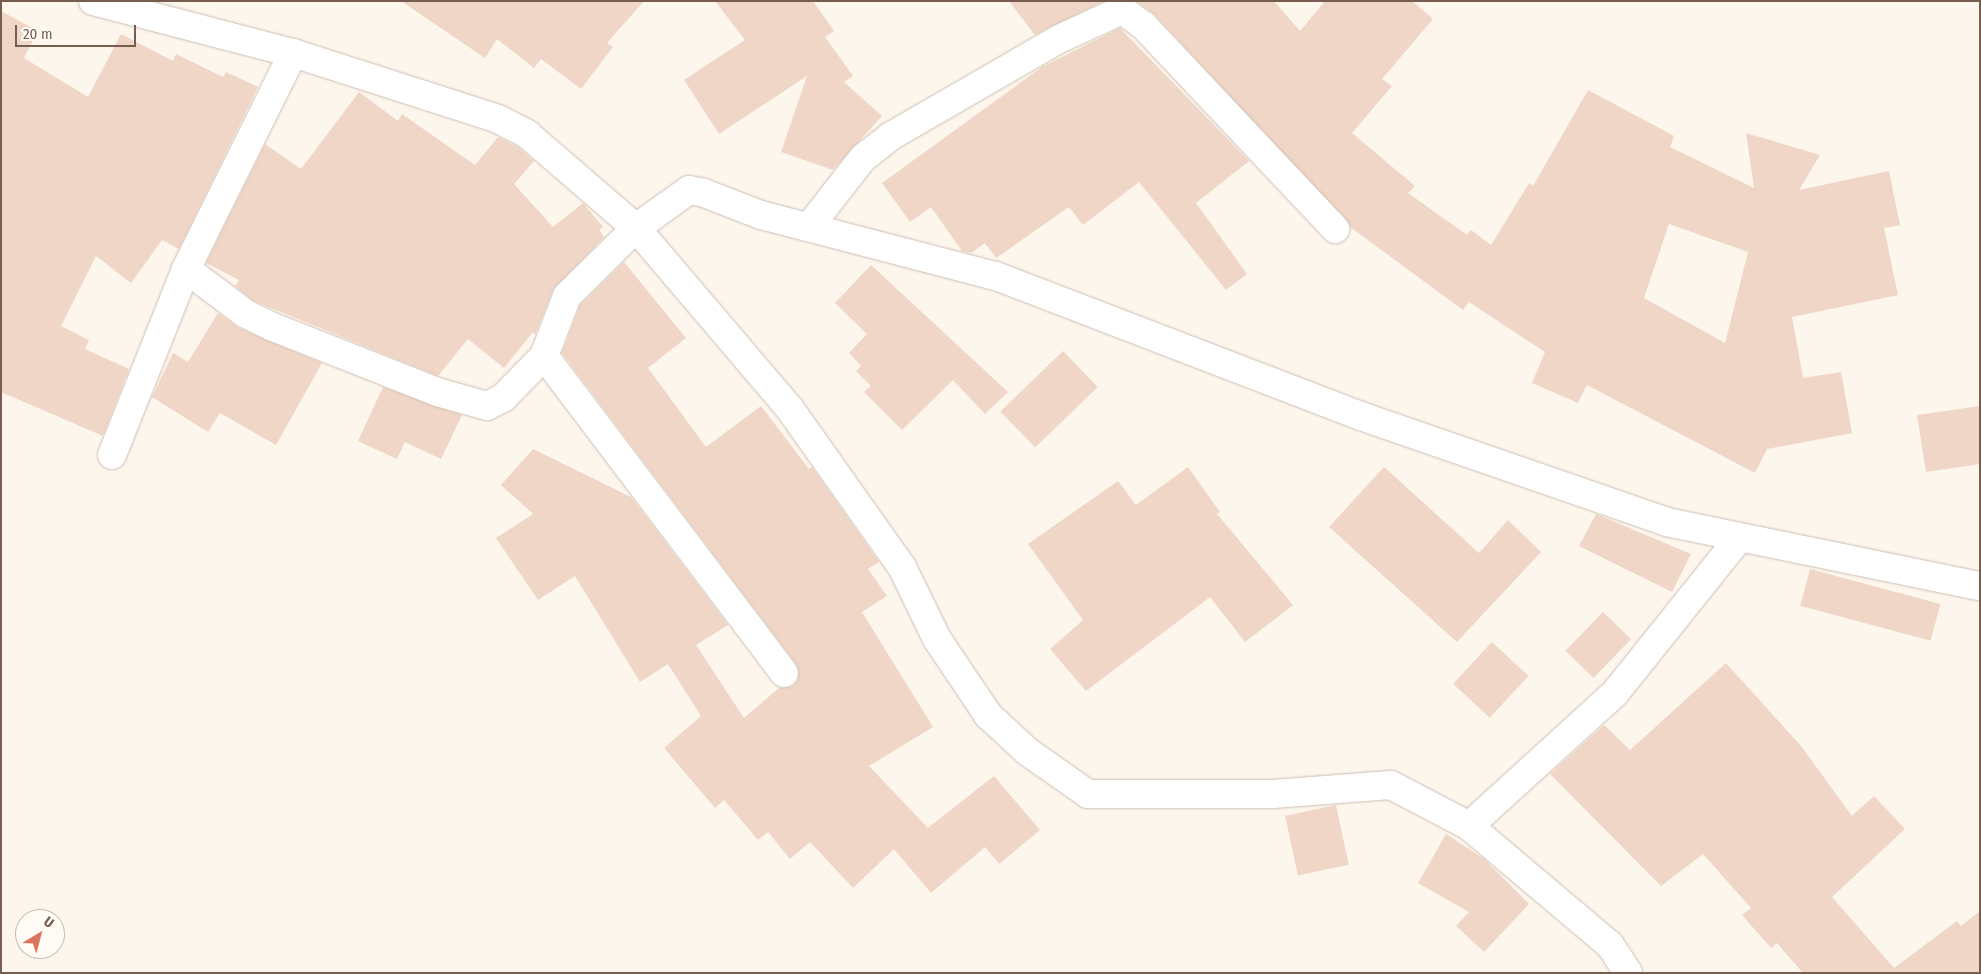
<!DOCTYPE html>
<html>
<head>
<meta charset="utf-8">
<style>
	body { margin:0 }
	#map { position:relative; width:1981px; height:974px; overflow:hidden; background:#fcf6ed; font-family:"Fira Sans Condensed",sans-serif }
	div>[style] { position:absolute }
	.building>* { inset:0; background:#efd6c7; transform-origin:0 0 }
	.roads { filter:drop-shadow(0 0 1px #cebeb2) drop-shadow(0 0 1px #cebeb2) }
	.minor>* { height:28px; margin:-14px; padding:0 14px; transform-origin:14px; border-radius:14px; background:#fff }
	span { translate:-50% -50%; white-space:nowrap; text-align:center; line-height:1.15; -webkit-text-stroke:5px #fefaf4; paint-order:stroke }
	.frame { position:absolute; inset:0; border:2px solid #765d50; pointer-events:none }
	.north { position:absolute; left:15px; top:909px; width:50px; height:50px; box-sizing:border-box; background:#fefaf4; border:1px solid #c8bbb2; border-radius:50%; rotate:37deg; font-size:14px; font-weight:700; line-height:20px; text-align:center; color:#765d50 }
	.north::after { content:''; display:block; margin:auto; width:18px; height:22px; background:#db765d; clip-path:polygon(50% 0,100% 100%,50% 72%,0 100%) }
	.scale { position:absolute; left:15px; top:25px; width:121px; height:22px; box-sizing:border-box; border:2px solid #765d50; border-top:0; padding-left:6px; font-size:15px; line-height:18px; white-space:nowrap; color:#765d50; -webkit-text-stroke:4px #fefaf4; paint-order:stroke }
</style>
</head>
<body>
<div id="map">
	<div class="building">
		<div style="clip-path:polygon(401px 1px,644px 1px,607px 43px,613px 47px,581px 89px,541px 59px,534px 68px,497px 39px,485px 58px)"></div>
		<div style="clip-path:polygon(715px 1px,813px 1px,834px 31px,825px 37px,853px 76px,844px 82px,882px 116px,833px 170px,781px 152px,807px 76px,719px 134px,684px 80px,745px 40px)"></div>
		<div style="clip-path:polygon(1009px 1px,1104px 1px,1035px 35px)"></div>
		<div style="clip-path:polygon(evenodd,1137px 1px,1274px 1px,1300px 31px,1325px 1px,1412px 1px,1433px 19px,1382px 79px,1392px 86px,1352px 133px,1415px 186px,1408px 193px,1467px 235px,1471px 230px,1491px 245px,1529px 183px,1533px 186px,1588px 90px,1674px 136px,1670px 147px,1754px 188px,1746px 133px,1820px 155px,1799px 190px,1889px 171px,1900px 225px,1884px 228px,1898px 295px,1792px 317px,1803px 378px,1841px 372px,1852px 433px,1767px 449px,1755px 473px,1587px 385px,1578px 403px,1532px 383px,1545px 352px,1469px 302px,1463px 310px,1350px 227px,1155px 15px,1137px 1px,1669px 224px,1748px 252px,1725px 343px,1644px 298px,1669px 224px)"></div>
		<div style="clip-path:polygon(1px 11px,38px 31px,24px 58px,88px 97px,121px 34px,173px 61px,176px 54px,223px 77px,226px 72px,258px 87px,179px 249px,162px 240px,131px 283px,96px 256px,61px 326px,89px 340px,85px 349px,129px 369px,103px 436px,1px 392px)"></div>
		<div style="clip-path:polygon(1120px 28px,1249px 161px,1196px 203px,1247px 274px,1226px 290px,1139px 182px,1083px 225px,1069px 207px,996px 258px,985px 243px,971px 253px,962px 251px,931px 207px,910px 222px,882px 183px,1042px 67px)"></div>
		<div style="clip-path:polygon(359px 92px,398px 121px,402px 114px,475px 165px,498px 137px,518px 147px,534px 161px,514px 184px,553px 227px,583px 203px,603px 227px,599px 230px,604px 237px,553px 290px,535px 335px,533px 332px,504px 368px,468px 339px,438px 376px,254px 301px,235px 286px,239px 280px,206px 263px,265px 144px,301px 169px)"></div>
		<div style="clip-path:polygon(624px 262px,686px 338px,648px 368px,706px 447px,761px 406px,809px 469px,812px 467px,879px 562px,868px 569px,887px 596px,862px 612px,933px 727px,869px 766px,928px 828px,994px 776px,1040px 830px,999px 864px,985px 847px,931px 893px,894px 849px,853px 888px,810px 842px,790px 859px,768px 832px,758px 840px,724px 800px,715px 808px,664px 748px,701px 716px,668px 664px,640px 682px,575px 576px,538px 600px,496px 538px,533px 514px,501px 485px,533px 449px,631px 497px,728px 625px,696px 645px,744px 718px,779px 688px,793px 686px,798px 680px,796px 664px,562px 353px,580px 305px)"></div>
		<div style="clip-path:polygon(871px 265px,1008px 392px,985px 414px,953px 380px,902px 430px,864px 392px,871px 386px,856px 371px,861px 366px,849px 353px,867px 334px,835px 303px)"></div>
		<div style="clip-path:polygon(218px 313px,239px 328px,322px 363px,276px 445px,220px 413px,208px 432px,152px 397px,173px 353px,188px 362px)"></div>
		<div style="left:1063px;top:351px;width:50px;height:87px;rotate:46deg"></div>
		<div style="clip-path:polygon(383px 387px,462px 415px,441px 459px,405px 442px,397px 459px,358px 441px)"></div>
		<div style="clip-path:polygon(1980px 406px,1980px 464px,1926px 472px,1917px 415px)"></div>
		<div style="clip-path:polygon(1188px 467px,1220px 512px,1217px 514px,1293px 605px,1245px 642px,1210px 597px,1086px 691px,1050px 649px,1083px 620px,1028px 544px,1118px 481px,1136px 505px)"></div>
		<div style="clip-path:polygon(1384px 467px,1479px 553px,1508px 520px,1541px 552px,1457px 642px,1329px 527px)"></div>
		<div style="clip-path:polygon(1596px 514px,1691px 554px,1672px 592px,1579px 546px)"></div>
		<div style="left:1810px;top:569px;width:135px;height:38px;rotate:15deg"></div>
		<div style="left:1603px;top:612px;width:39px;height:54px;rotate:44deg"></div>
		<div style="left:1492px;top:642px;width:50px;height:57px;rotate:43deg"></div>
		<div style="clip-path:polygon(1726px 663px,1801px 746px,1852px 816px,1874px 796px,1905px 829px,1832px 897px,1894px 968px,1957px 921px,1961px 926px,1980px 911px,1980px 973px,1803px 973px,1777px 943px,1771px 948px,1742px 915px,1751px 908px,1703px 854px,1661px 886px,1550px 774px,1604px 725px,1630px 750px)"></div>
		<div style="left:1336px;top:805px;width:61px;height:52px;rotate:78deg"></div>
		<div style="clip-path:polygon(1446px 834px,1484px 859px,1529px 904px,1484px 952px,1456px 926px,1469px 912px,1418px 883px)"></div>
	</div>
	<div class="roads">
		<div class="minor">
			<div style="left:93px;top:1px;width:207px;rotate:14.6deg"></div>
			<div style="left:293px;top:53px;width:215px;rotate:17.8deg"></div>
			<div style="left:498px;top:119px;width:33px;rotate:27deg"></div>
			<div style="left:527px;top:134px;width:144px;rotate:40.8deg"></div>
			<div style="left:636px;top:228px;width:65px;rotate:-35.6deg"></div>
			<div style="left:689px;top:190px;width:15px;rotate:11deg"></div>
			<div style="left:704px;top:193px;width:61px;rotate:21.1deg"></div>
			<div style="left:761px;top:215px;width:243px;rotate:14.6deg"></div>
			<div style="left:996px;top:276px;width:391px;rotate:21deg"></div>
			<div style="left:1361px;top:416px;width:324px;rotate:19.1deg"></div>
			<div style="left:1667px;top:522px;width:319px;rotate:11.6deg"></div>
			<div style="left:809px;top:227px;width:88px;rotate:-52deg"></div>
			<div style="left:863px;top:158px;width:36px;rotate:-38deg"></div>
			<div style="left:891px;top:136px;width:194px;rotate:-30deg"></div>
			<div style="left:1059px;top:39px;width:69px;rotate:-24.7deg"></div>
			<div style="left:1122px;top:10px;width:27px;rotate:36deg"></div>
			<div style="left:1144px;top:26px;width:279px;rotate:46.7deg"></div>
			<div style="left:186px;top:269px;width:75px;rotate:36.9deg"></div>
			<div style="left:246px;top:314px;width:30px;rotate:26deg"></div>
			<div style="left:273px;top:327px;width:176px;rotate:21.6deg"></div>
			<div style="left:437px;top:392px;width:52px;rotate:15.6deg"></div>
			<div style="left:487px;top:406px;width:18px;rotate:-27deg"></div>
			<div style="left:503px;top:398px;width:59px;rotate:-45.7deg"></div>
			<div style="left:112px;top:455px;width:200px;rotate:-68.3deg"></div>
			<div style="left:186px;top:269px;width:241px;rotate:-63.6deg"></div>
			<div style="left:784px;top:673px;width:398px;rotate:-127.1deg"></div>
			<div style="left:544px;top:356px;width:64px;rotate:-69deg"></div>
			<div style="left:567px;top:296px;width:97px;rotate:-44.6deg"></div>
			<div style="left:636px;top:228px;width:238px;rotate:49.6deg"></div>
			<div style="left:790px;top:409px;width:194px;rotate:54.7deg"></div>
			<div style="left:902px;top:567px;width:80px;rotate:64.1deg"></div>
			<div style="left:937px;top:639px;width:92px;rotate:56.1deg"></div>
			<div style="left:988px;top:715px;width:54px;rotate:42.8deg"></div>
			<div style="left:1028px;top:752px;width:73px;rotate:35deg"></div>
			<div style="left:1088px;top:794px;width:185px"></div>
			<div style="left:1273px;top:794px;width:118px;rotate:-4.4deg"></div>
			<div style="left:1391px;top:785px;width:88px;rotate:27.7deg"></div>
			<div style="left:1469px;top:826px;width:185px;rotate:40.2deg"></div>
			<div style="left:1610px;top:945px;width:33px;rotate:57deg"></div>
			<div style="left:1469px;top:826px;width:197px;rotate:-42.3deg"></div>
			<div style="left:1615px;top:693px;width:198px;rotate:-51.3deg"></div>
		</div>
	</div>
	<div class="frame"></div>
	<div class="north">U</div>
	<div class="scale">20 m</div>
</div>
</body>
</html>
